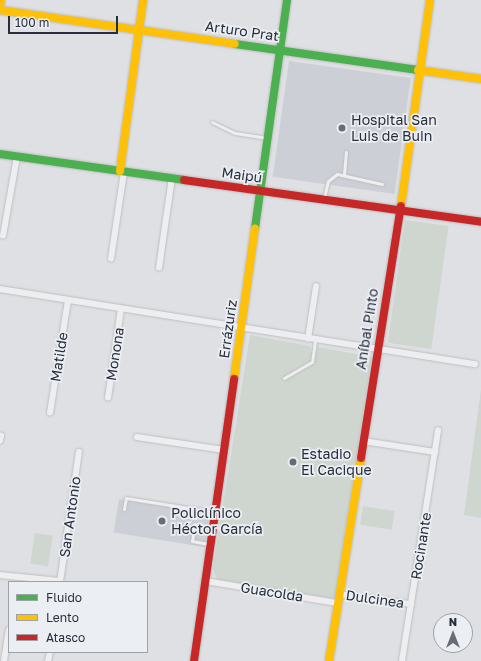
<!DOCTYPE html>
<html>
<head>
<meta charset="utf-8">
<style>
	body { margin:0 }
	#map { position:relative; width:481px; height:661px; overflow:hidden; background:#dfe0e3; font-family:"Golos Text",sans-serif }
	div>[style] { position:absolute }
	.built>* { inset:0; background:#cdcfd6; transform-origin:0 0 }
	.green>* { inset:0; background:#ced6cf; transform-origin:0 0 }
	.roads { filter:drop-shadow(0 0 1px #bdbec1) drop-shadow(0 0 1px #bdbec1) }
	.lane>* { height:3px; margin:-1.5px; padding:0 1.5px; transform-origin:1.5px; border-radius:1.5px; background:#eeeef0 }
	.street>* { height:5.5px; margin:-2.75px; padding:0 2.75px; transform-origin:2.75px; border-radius:2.75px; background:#eeeef0 }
	.fast>* { height:8px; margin:-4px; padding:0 4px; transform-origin:4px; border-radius:4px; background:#4caf50 }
	.slow>* { height:8px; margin:-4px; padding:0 4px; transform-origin:4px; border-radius:4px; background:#ffc107 }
	.jam>* { height:8px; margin:-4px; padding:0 4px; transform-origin:4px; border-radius:4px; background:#c62828 }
	.dots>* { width:11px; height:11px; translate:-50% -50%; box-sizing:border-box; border:2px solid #ebeef3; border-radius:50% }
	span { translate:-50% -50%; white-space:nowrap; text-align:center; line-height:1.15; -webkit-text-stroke:3.5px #ebeef3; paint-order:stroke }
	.street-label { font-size:14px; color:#282d3a }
	.poi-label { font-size:14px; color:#282d3a }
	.left { translate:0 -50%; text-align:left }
	.legend { position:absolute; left:8px; top:581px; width:140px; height:72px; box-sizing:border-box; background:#ebeef3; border:1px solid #9da1a9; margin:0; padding:5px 7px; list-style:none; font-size:12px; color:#282d3a }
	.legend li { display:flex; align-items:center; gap:8px; height:20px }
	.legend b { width:20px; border:1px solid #9da1a9 }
	.north { position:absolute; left:433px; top:613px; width:40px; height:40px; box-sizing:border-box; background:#ebeef3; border:1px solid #9da1a9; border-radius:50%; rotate:0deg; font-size:11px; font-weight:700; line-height:16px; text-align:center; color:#282d3a }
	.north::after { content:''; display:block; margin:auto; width:14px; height:18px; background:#686c75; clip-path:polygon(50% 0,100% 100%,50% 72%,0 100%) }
	.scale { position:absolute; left:8px; top:16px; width:110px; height:18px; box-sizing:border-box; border:2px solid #282d3a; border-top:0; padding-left:5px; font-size:12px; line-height:14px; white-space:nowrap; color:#282d3a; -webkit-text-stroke:3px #ebeef3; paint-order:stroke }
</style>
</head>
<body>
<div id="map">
	<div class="built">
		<div style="left:289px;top:61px;width:123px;height:117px;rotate:8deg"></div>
		<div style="left:119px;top:499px;width:92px;height:34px;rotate:9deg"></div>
	</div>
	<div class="green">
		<div style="left:405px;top:220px;width:44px;height:124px;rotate:8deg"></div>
		<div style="clip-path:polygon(250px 335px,310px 346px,311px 352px,316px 352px,318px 347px,372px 357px,335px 599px,219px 581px,215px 575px,213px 568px)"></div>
		<div style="clip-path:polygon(481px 389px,481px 518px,464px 515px)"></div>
		<div style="left:363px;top:506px;width:32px;height:19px;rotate:9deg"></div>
		<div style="left:35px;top:533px;width:18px;height:31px;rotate:9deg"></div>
	</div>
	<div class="roads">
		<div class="lane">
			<div style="left:212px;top:122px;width:25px;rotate:26deg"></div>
			<div style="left:235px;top:133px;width:31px;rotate:9deg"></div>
			<div style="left:344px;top:174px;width:22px;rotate:-85deg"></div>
			<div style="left:324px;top:198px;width:17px;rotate:-77deg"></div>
			<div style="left:328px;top:181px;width:11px;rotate:-38deg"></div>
			<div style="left:337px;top:174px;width:46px;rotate:12.5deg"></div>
			<div style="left:284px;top:378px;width:32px;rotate:-30deg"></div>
			<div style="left:312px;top:362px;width:22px;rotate:-82deg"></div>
			<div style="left:124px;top:509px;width:11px;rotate:-80deg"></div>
			<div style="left:126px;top:498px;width:89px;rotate:9deg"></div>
			<div style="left:195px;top:524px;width:17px;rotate:100deg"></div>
			<div style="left:192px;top:541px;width:17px;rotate:10deg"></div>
		</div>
		<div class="street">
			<div style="left:3px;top:236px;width:80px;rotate:-80deg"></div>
			<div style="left:111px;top:259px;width:88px;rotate:-81.5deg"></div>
			<div style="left:159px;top:268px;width:91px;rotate:-81.8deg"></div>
			<div style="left:0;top:289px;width:481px;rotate:9deg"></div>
			<div style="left:308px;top:339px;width:53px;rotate:-81.3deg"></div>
			<div style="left:108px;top:398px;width:90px;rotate:-81.7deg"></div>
			<div style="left:50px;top:413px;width:114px;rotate:-80.9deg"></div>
			<div style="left:137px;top:437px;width:88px;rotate:8.5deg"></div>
			<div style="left:0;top:441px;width:5px;rotate:-79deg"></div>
			<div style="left:363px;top:441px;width:73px;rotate:8.7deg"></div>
			<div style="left:0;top:575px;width:60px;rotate:5.7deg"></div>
			<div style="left:206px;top:581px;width:134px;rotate:9.5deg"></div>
			<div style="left:60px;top:582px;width:131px;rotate:-81.7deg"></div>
			<div style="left:339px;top:594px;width:73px;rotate:7.9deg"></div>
			<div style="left:4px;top:661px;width:31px;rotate:-81deg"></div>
			<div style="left:48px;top:661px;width:9px;rotate:-77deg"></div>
			<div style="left:402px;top:661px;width:233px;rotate:-81.1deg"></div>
		</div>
		<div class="fast">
			<div style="left:235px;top:44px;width:185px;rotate:8.1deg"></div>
			<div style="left:0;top:154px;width:186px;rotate:8deg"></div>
			<div style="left:255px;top:228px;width:230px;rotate:-82deg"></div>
		</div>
		<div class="slow">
			<div style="left:0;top:5px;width:5px;rotate:-79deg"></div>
			<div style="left:0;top:10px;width:237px;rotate:8.2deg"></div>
			<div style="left:418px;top:70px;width:64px;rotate:8.1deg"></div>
			<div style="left:120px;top:171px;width:173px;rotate:-82.3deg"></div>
			<div style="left:401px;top:206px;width:208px;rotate:-82deg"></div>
			<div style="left:234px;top:379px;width:152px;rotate:-82.1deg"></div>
			<div style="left:329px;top:661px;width:206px;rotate:-81deg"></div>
		</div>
		<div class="jam">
			<div style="left:184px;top:180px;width:300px;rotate:8deg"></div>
			<div style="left:361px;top:458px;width:255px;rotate:-81deg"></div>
			<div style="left:194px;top:661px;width:285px;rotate:-81.9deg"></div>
		</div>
	</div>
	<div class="dots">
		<div style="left:342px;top:128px;background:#686c75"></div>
		<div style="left:293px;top:462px;background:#686c75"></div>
		<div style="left:162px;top:521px;background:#686c75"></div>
	</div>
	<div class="street-label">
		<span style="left:242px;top:31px;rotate:8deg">Arturo Prat</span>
		<span style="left:242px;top:175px;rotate:8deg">Maipú</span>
		<span style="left:228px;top:329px;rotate:-82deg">Errázuriz</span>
		<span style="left:367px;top:329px;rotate:-81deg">Aníbal Pinto</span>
		<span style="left:115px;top:354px;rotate:-81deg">Monona</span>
		<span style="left:59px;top:357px;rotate:-81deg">Matilde</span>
		<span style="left:70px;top:517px;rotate:-82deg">San Antonio</span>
		<span style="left:421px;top:546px;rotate:-81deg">Rocinante</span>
		<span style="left:272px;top:592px;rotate:9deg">Guacolda</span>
		<span style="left:375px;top:599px;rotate:8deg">Dulcinea</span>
	</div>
	<div class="poi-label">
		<span class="left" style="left:351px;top:128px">Hospital San<br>Luis de Buin</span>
		<span class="left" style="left:301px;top:462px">Estadio<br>El Cacique</span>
		<span class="left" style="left:171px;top:521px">Policlínico<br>Héctor García</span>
	</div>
	<ul class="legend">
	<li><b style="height:5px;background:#4caf50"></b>Fluido</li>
	<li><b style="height:5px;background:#ffc107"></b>Lento</li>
	<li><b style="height:5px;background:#c62828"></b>Atasco</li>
	</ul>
	<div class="north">N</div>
	<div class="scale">100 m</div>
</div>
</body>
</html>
